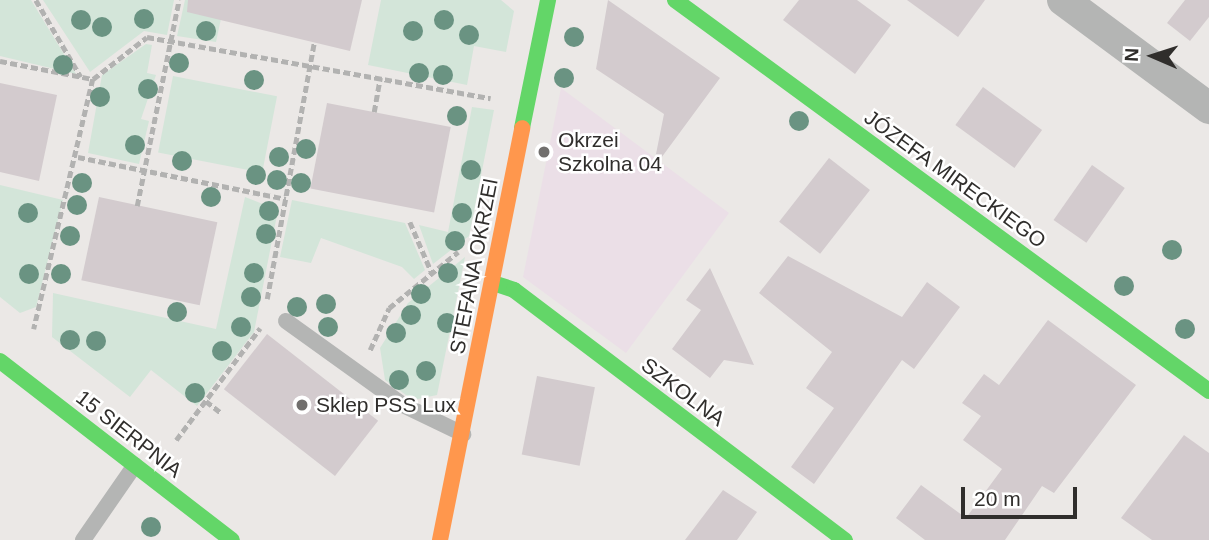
<!DOCTYPE html>
<html>
<head>
<meta charset="utf-8">
<style>
	body { margin:0 }
	#map { position:relative; width:1209px; height:540px; overflow:hidden; background:#ebe8e6; font-family:Arial,sans-serif }
	div>[style] { position:absolute }
	.industrial>* { inset:0; background:#ebdfe7 }
	.green>* { inset:0; background:#d3e5d9; transform-origin:0 0 }
	.building>* { inset:0; background:#d3cbce; transform-origin:0 0 }
	.path>* { height:4.5px; margin-top:-2.25px; transform-origin:0; background:repeating-linear-gradient(90deg,#b2b2b1 0 7px,transparent 0 10.5px) }
	.lane>* { height:16px; margin:-8px; padding:0 8px; transform-origin:8px; border-radius:8px; background:#b4b5b4 }
	.street>* { height:32px; margin:-16px; padding:0 16px; transform-origin:16px; border-radius:16px; background:#b4b5b4 }
	.fast>* { height:16px; margin:-8px; padding:0 8px; transform-origin:8px; border-radius:8px; background:#63d668 }
	.slow>* { height:16px; margin:-8px; padding:0 8px; transform-origin:8px; border-radius:8px; background:#ff974d }
	.trees>* { width:20px; height:20px; margin:-10px; border-radius:50%; background:#6a9382 }
	.dots>* { width:19px; height:19px; translate:-50% -50%; box-sizing:border-box; border:4px solid #fff; border-radius:50% }
	span { translate:-50% -50%; white-space:nowrap; text-align:center; line-height:1.15; -webkit-text-stroke:5px #fff; paint-order:stroke }
	.poi-label { font-size:21px; color:#302e2c }
	.left { translate:0 -50%; text-align:left }
	.street-label { font-size:21px; color:#302e2c }
	.north { position:absolute; left:1118px; top:21px; width:70px; height:70px; -webkit-text-stroke:5px #fff; paint-order:stroke; rotate:273deg; font-size:19px; font-weight:700; line-height:28px; text-align:center; color:#302e2c }
	.north::after { content:''; display:block; margin:auto; width:24px; height:32px; background:#302e2c; clip-path:polygon(50% 0,100% 100%,50% 72%,0 100%) }
	.scale { position:absolute; left:961px; top:487px; width:116px; height:32px; box-sizing:border-box; border:4px solid #302e2c; border-top:0; padding-left:9px; font-size:21px; line-height:24px; white-space:nowrap; color:#302e2c; -webkit-text-stroke:5px #fff; paint-order:stroke }
</style>
</head>
<body>
<div id="map">
	<div class="industrial">
		<div style="clip-path:polygon(561px 88px,729px 213px,626px 353px,523px 277px)"></div>
	</div>
	<div class="green">
		<div style="clip-path:polygon(0 0,31px 0,76px 74px,0 56px)"></div>
		<div style="clip-path:polygon(43px 0,174px 0,167px 35px,144px 31px,90px 72px)"></div>
		<div style="clip-path:polygon(185px 0,225px 0,216px 42px,177px 36px)"></div>
		<div style="clip-path:polygon(381px 0,501px 0,514px 11px,506px 52px,474px 46px,467px 85px,368px 65px)"></div>
		<div style="clip-path:polygon(146px 44px,152px 45px,147px 73px,156px 75px,141px 119px,149px 121px,139px 164px,88px 153px,102px 75px)"></div>
		<div style="left:173px;top:76px;width:106px;height:78px;rotate:11deg"></div>
		<div style="clip-path:polygon(472px 107px,494px 110px,469px 236px,433px 264px,419px 225px,448px 232px)"></div>
		<div style="clip-path:polygon(0 185px,63px 200px,36px 307px,20px 313px,0 297px)"></div>
		<div style="clip-path:polygon(245px 197px,278px 210px,254px 332px,197px 406px,151px 370px,130px 397px,52px 337px,53px 293px,216px 329px)"></div>
		<div style="clip-path:polygon(292px 200px,405px 223px,425px 270px,414px 279px,402px 267px,321px 238px,311px 263px,280px 257px)"></div>
		<div style="clip-path:polygon(465px 257px,437px 395px,413px 400px,385px 380px,380px 348px,408px 303px)"></div>
	</div>
	<div class="building">
		<div style="clip-path:polygon(188px 0,362px 0,350px 51px,187px 12px)"></div>
		<div style="clip-path:polygon(608px 0,720px 78px,653px 169px,664px 114px,596px 69px)"></div>
		<div style="clip-path:polygon(799px 0,857px 0,891px 25px,855px 74px,783px 20px)"></div>
		<div style="clip-path:polygon(907px 0,985px 0,958px 37px)"></div>
		<div style="clip-path:polygon(1185px 0,1209px 0,1209px 17px,1190px 41px,1167px 23px)"></div>
		<div style="clip-path:polygon(0 83px,57px 95px,39px 181px,0 172px)"></div>
		<div style="left:983px;top:87px;width:73px;height:47px;rotate:36deg"></div>
		<div style="left:327px;top:103px;width:126px;height:87px;rotate:11deg"></div>
		<div style="left:829px;top:158px;width:52px;height:81px;rotate:38deg"></div>
		<div style="left:1092px;top:165px;width:40px;height:67px;rotate:35deg"></div>
		<div style="left:99px;top:197px;width:121px;height:85px;rotate:12deg"></div>
		<div style="clip-path:polygon(788px 256px,902px 317px,927px 282px,960px 307px,914px 369px,902px 360px,814px 484px,791px 467px,834px 408px,806px 388px,832px 352px,759px 293px)"></div>
		<div style="clip-path:polygon(710px 268px,754px 365px,724px 360px,710px 378px,672px 349px,701px 310px,686px 300px)"></div>
		<div style="clip-path:polygon(1048px 320px,1136px 385px,1054px 493px,1042px 486px,1005px 540px,925px 540px,896px 518px,921px 485px,966px 518px,1002px 469px,963px 440px,981px 416px,962px 403px,984px 374px,999px 385px)"></div>
		<div style="left:267px;top:334px;width:141px;height:70px;rotate:38deg"></div>
		<div style="left:537px;top:376px;width:59px;height:80px;rotate:11deg"></div>
		<div style="clip-path:polygon(1184px 435px,1209px 453px,1209px 540px,1152px 540px,1121px 518px)"></div>
		<div style="clip-path:polygon(723px 490px,757px 512px,737px 540px,685px 540px)"></div>
	</div>
	<div class="path">
		<div style="left:36px;top:0;width:89px;rotate:59.7deg"></div>
		<div style="left:0;top:61px;width:95px;rotate:11deg"></div>
		<div style="left:93px;top:79px;width:257px;rotate:103.3deg"></div>
		<div style="left:93px;top:79px;width:68px;rotate:-37.9deg"></div>
		<div style="left:147px;top:37px;width:349px;rotate:10.1deg"></div>
		<div style="left:374px;top:112px;width:35px;rotate:-80deg"></div>
		<div style="left:78px;top:157px;width:212px;rotate:11.4deg"></div>
		<div style="left:137px;top:206px;width:210px;rotate:-78.5deg"></div>
		<div style="left:410px;top:222px;width:56px;rotate:66.7deg"></div>
		<div style="left:267px;top:299px;width:261px;rotate:-79.6deg"></div>
		<div style="left:370px;top:350px;width:46px;rotate:-65.7deg"></div>
		<div style="left:389px;top:308px;width:89px;rotate:-39.1deg"></div>
		<div style="left:206px;top:401px;width:18px;rotate:38deg"></div>
		<div style="left:176px;top:440px;width:140px;rotate:-53.1deg"></div>
	</div>
	<div class="lane">
		<div style="left:286px;top:321px;width:144px;rotate:35.7deg"></div>
		<div style="left:403px;top:405px;width:67px;rotate:25.8deg"></div>
		<div style="left:83px;top:540px;width:91px;rotate:-55.3deg"></div>
	</div>
	<div class="street">
		<div style="left:1063px;top:0;width:182px;rotate:36.5deg"></div>
	</div>
	<div class="fast">
		<div style="left:675px;top:0;width:662px;rotate:36.21deg"></div>
		<div style="left:522px;top:128px;width:131px;rotate:-78.5deg"></div>
		<div style="left:493px;top:283px;width:22px;rotate:18deg"></div>
		<div style="left:514px;top:290px;width:415px;rotate:37.1deg"></div>
		<div style="left:0;top:361px;width:293px;rotate:37.7deg"></div>
	</div>
	<div class="slow">
		<div style="left:440px;top:540px;width:420px;rotate:-78.7deg"></div>
	</div>
	<div class="trees">
		<div style="left:144px;top:19px"></div>
		<div style="left:81px;top:20px"></div>
		<div style="left:444px;top:20px"></div>
		<div style="left:102px;top:27px"></div>
		<div style="left:206px;top:31px"></div>
		<div style="left:413px;top:31px"></div>
		<div style="left:469px;top:35px"></div>
		<div style="left:574px;top:37px"></div>
		<div style="left:179px;top:63px"></div>
		<div style="left:63px;top:65px"></div>
		<div style="left:419px;top:73px"></div>
		<div style="left:443px;top:75px"></div>
		<div style="left:564px;top:78px"></div>
		<div style="left:254px;top:80px"></div>
		<div style="left:148px;top:89px"></div>
		<div style="left:100px;top:97px"></div>
		<div style="left:457px;top:116px"></div>
		<div style="left:799px;top:121px"></div>
		<div style="left:135px;top:145px"></div>
		<div style="left:306px;top:149px"></div>
		<div style="left:279px;top:157px"></div>
		<div style="left:182px;top:161px"></div>
		<div style="left:471px;top:170px"></div>
		<div style="left:256px;top:175px"></div>
		<div style="left:277px;top:180px"></div>
		<div style="left:82px;top:183px"></div>
		<div style="left:301px;top:183px"></div>
		<div style="left:211px;top:197px"></div>
		<div style="left:77px;top:205px"></div>
		<div style="left:269px;top:211px"></div>
		<div style="left:28px;top:213px"></div>
		<div style="left:462px;top:213px"></div>
		<div style="left:266px;top:234px"></div>
		<div style="left:70px;top:236px"></div>
		<div style="left:455px;top:241px"></div>
		<div style="left:1172px;top:250px"></div>
		<div style="left:254px;top:273px"></div>
		<div style="left:448px;top:273px"></div>
		<div style="left:29px;top:274px"></div>
		<div style="left:61px;top:274px"></div>
		<div style="left:1124px;top:286px"></div>
		<div style="left:421px;top:294px"></div>
		<div style="left:251px;top:297px"></div>
		<div style="left:326px;top:304px"></div>
		<div style="left:297px;top:307px"></div>
		<div style="left:177px;top:312px"></div>
		<div style="left:411px;top:315px"></div>
		<div style="left:447px;top:323px"></div>
		<div style="left:241px;top:327px"></div>
		<div style="left:328px;top:327px"></div>
		<div style="left:1185px;top:329px"></div>
		<div style="left:396px;top:333px"></div>
		<div style="left:70px;top:340px"></div>
		<div style="left:96px;top:341px"></div>
		<div style="left:222px;top:351px"></div>
		<div style="left:426px;top:371px"></div>
		<div style="left:399px;top:380px"></div>
		<div style="left:195px;top:393px"></div>
		<div style="left:151px;top:527px"></div>
	</div>
	<div class="dots">
		<div style="left:544px;top:152px;background:#716f6d"></div>
		<div style="left:302px;top:405px;background:#716f6d"></div>
	</div>
	<div class="poi-label">
		<span class="left" style="left:558px;top:152px">Okrzei<br>Szkolna 04</span>
		<span class="left" style="left:316px;top:405px">Sklep PSS Lux</span>
	</div>
	<div class="street-label">
		<span style="left:955px;top:179px;rotate:36deg">JÓZEFA MIRECKIEGO</span>
		<span style="left:474px;top:266px;rotate:-79deg">STEFANA OKRZEI</span>
		<span style="left:683px;top:392px;rotate:37deg">SZKOLNA</span>
		<span style="left:129px;top:434px;rotate:38deg">15 SIERPNIA</span>
	</div>
	<div class="north">N</div>
	<div class="scale">20 m</div>
</div>
</body>
</html>
